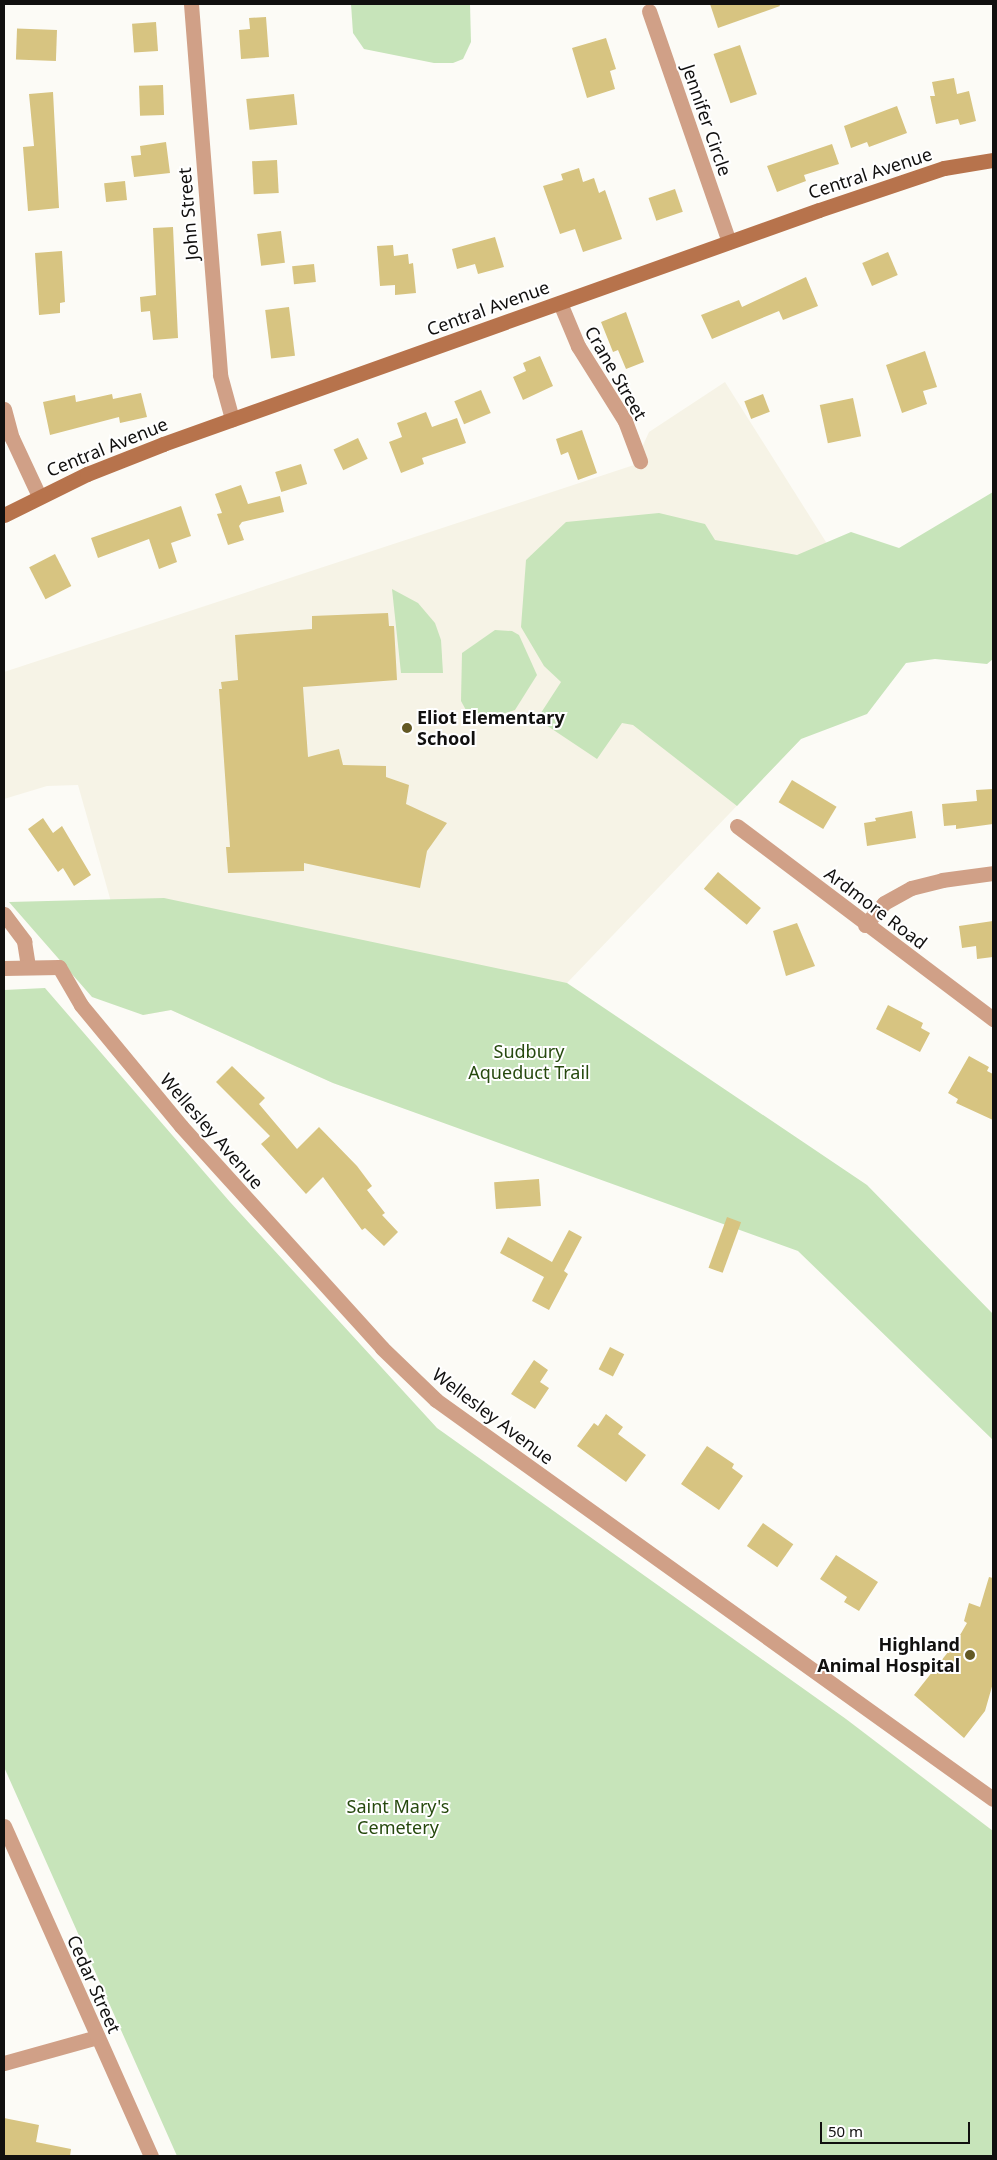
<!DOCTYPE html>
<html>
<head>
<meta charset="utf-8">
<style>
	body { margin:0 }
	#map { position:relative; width:997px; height:2160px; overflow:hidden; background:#fcfbf6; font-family:"Noto Sans",sans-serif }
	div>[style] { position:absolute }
	.built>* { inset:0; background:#f6f3e6 }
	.green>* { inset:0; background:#c7e4ba }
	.building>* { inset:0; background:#d7c481; transform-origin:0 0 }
	.minor>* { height:15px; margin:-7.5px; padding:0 7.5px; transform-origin:7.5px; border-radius:7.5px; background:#d0a087 }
	.tertiary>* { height:15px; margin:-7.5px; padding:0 7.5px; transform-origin:7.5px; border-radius:7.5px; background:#d0a087 }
	.secondary>* { height:15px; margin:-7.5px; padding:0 7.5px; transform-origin:7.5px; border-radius:7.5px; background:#b7734c }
	.dots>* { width:14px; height:14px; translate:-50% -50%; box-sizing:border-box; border:2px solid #fff; border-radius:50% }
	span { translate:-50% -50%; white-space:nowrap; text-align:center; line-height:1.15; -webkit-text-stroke:4px #fff; paint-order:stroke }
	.street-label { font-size:18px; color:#11100f }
	.poi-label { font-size:18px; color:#11100f; font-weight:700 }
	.left { translate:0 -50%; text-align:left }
	.right { translate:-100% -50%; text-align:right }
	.park-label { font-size:18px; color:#26490e }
	.frame { position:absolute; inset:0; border:5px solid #11100f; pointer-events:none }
	.scale { position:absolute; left:820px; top:2122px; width:150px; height:22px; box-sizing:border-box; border:2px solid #11100f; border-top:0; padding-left:6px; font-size:15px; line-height:18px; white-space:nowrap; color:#11100f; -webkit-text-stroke:4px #fff; paint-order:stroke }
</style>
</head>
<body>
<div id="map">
	<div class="built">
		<div style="clip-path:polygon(725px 382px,891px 645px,567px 983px,496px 1141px,333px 1083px,171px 1010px,143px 1015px,78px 785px,47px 786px,4px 799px,4px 672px,634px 465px,649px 432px)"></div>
	</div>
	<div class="green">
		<div style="clip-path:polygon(351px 4px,470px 4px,471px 42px,463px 59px,453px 63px,434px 63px,364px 49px,353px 33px)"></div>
		<div style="clip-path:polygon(993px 492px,993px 659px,987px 664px,935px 659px,906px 663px,867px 714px,801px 739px,737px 806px,633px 725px,622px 723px,597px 759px,537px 719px,561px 682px,544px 666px,521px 627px,526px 560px,566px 522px,659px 513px,705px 524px,715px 540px,797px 555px,851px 532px,899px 548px)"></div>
		<div style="clip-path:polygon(392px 589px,418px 603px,435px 623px,441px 640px,443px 673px,401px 673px)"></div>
		<div style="clip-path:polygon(495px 630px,512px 631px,519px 635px,537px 675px,515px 710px,473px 723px,461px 701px,462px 653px)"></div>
		<div style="clip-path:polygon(164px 898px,567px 983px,867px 1185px,993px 1314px,993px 1440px,798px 1251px,333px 1083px,171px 1010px,143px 1015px,92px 997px,9px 902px)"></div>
		<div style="clip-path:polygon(45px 988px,230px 1202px,437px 1428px,846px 1719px,993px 1831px,993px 2156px,177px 2156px,4px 1767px,4px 990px)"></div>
	</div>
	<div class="building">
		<div style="clip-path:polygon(710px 4px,779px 4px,780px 6px,718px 28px)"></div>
		<div style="clip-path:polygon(266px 17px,269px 57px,241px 59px,239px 30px,250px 29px,249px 18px)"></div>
		<div style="left:156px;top:22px;width:29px;height:24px;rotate:86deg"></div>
		<div style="left:57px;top:30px;width:31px;height:40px;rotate:92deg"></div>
		<div style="clip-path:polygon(606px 38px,616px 69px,610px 71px,615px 89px,587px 98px,572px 48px)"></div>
		<div style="left:740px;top:45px;width:52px;height:28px;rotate:71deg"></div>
		<div style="clip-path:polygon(954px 78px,957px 94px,969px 91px,976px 121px,960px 125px,958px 119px,936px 124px,930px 96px,935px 96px,932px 82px)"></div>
		<div style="left:163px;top:85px;width:30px;height:24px;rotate:88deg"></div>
		<div style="clip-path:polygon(53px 92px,59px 208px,28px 211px,23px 147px,34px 146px,29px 94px)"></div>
		<div style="left:294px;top:94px;width:31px;height:48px;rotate:84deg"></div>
		<div style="clip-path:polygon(897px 106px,907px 133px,869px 147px,867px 142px,851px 148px,844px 126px)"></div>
		<div style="clip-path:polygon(166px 142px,170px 173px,134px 177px,131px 156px,141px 155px,140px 146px)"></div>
		<div style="clip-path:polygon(832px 144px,839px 164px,804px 175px,806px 181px,777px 192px,767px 166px)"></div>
		<div style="left:277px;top:160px;width:33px;height:25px;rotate:87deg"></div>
		<div style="clip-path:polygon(579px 168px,583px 182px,594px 178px,599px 193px,605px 190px,622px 239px,583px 252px,575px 229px,560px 234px,543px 186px,563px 180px,561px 174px)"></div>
		<div style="left:125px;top:181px;width:19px;height:21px;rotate:84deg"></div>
		<div style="left:675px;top:189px;width:24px;height:28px;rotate:71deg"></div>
		<div style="clip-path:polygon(173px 227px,178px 338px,153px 340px,150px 311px,141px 312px,140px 297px,156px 295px,153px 228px)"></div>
		<div style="left:281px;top:231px;width:32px;height:24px;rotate:83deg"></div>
		<div style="clip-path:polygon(495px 237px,504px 267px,478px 274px,475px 264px,457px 269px,452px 249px)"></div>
		<div style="clip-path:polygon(393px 245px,394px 256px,408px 254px,409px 264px,413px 263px,416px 293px,395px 295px,395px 285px,380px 286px,377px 246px)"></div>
		<div style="clip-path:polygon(62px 251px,65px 302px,60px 303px,60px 313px,39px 315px,35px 253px)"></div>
		<div style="left:888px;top:252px;width:25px;height:28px;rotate:67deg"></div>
		<div style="left:314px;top:264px;width:18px;height:22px;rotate:84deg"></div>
		<div style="clip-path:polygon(806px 277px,818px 306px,783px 320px,779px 311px,712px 339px,701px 315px,739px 300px,742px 307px)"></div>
		<div style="left:289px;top:307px;width:49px;height:24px;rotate:83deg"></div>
		<div style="clip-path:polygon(626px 312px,644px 362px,626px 369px,618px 350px,613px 352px,601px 322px)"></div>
		<div style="clip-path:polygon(925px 351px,937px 387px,923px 391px,927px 404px,902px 413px,886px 365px)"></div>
		<div style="clip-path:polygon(540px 356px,553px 386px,523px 400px,513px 377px,526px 371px,523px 363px)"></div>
		<div style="left:481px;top:390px;width:25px;height:29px;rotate:67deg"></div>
		<div style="clip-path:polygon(141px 393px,147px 417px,120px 423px,119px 417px,50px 435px,43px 402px,75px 395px,76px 402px,112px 394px,113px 399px)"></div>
		<div style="left:763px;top:394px;width:19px;height:20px;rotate:69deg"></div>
		<div style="left:853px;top:398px;width:39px;height:34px;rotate:78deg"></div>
		<div style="clip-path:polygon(426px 412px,432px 427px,457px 418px,466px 443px,422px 458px,424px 464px,401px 473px,389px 442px,402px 437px,397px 423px)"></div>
		<div style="clip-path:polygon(582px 430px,597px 473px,578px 480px,568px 452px,561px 455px,556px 439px)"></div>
		<div style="left:358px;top:438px;width:23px;height:27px;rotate:65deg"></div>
		<div style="left:301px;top:464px;width:21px;height:27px;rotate:73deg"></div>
		<div style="clip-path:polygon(241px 485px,248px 504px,280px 496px,284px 512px,242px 522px,239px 526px,244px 540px,228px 545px,217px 514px,222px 513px,215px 494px)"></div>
		<div style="clip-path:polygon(181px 506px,191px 536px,171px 543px,177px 562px,159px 569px,149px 539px,98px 558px,91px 538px)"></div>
		<div style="left:55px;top:554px;width:36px;height:29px;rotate:63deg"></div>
		<div style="clip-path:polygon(388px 613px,389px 626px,394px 626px,397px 680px,303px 687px,308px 757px,339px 749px,343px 765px,386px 766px,386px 777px,409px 785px,406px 804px,447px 823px,427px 851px,420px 888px,304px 863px,304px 871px,228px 873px,226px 847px,230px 847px,219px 689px,222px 689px,221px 682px,238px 680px,235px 635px,312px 629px,312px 616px)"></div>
		<div style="left:792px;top:780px;width:52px;height:26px;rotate:31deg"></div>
		<div style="clip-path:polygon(993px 789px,993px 824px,956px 829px,956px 825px,944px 826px,942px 804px,977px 801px,976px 790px)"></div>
		<div style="clip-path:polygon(912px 811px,916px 838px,867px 846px,864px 823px,876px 821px,875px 818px)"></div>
		<div style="clip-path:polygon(43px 818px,53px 833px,62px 826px,91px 875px,74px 886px,63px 868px,58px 872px,28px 829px)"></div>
		<div style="left:718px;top:872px;width:56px;height:22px;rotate:40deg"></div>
		<div style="clip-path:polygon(993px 921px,993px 957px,977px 959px,976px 946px,962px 948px,959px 926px)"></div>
		<div style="clip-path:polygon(797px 923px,815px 966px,786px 976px,773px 931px)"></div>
		<div style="clip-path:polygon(888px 1005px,923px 1023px,921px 1028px,930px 1033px,920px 1052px,876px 1029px)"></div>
		<div style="clip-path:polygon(969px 1056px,989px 1067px,987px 1071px,993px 1074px,993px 1120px,956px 1103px,958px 1099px,948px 1093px)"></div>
		<div style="clip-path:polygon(232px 1066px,265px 1098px,259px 1104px,297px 1149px,319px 1127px,357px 1166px,372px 1186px,367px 1190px,385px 1213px,382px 1215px,398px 1232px,384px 1246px,365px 1228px,362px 1230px,323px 1177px,306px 1194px,261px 1144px,270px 1136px,216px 1082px)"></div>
		<div style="left:539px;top:1179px;width:27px;height:45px;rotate:86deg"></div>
		<div style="left:727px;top:1217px;width:15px;height:54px;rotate:20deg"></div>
		<div style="clip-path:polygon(569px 1230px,582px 1237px,564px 1271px,568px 1274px,549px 1310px,532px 1301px,544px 1277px,500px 1253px,508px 1237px,552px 1262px)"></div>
		<div style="left:610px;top:1347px;width:16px;height:25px;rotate:27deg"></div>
		<div style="clip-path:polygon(534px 1360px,548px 1370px,540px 1382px,549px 1388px,535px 1409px,511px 1394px)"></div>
		<div style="clip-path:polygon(606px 1414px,623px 1427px,618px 1434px,646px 1455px,626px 1482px,577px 1446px,594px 1423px,598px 1426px)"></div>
		<div style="clip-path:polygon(707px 1446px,734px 1464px,732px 1468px,743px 1476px,719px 1510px,681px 1484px)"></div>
		<div style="left:763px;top:1523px;width:37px;height:28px;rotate:35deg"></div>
		<div style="clip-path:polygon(836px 1555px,878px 1582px,859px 1611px,844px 1602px,847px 1597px,820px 1579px)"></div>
		<div style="clip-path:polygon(989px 1577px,993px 1578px,993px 1683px,985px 1711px,964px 1738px,914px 1695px,956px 1642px,967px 1623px,964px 1621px,969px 1603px,980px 1607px)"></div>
		<div style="clip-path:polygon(4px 2118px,39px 2125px,36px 2142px,71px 2149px,70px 2156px,4px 2156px)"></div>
	</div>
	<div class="minor">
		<div style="left:191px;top:4px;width:372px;rotate:85.5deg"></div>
		<div style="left:220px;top:375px;width:46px;rotate:74.7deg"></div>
		<div style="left:649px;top:11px;width:244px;rotate:70.9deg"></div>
		<div style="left:560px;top:303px;width:47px;rotate:67.3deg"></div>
		<div style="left:578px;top:346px;width:89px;rotate:57.9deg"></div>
		<div style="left:625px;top:421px;width:43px;rotate:69.4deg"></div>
		<div style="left:4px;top:409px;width:30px;rotate:75deg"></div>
		<div style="left:12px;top:438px;width:64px;rotate:65deg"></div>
		<div style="left:737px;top:826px;width:321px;rotate:37deg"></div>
		<div style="left:4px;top:914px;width:34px;rotate:53deg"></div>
		<div style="left:24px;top:941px;width:26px;rotate:81deg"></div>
		<div style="left:865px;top:925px;width:29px;rotate:-49deg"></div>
		<div style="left:884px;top:903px;width:31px;rotate:-29deg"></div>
		<div style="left:911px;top:888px;width:32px;rotate:-14deg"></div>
		<div style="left:942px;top:880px;width:51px;rotate:-7.8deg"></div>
		<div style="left:4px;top:2063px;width:97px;rotate:-15.6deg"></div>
	</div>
	<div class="tertiary">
		<div style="left:4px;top:968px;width:55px;rotate:-1deg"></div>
		<div style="left:59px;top:967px;width:44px;rotate:59.9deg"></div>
		<div style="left:81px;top:1005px;width:157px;rotate:50.4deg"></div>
		<div style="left:181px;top:1126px;width:299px;rotate:47.8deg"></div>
		<div style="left:382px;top:1348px;width:75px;rotate:43.9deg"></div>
		<div style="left:436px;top:1400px;width:685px;rotate:35.62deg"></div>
		<div style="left:4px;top:1826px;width:361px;rotate:66deg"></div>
	</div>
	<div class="secondary">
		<div style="left:4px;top:515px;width:93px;rotate:-26.3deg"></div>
		<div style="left:87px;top:474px;width:82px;rotate:-21.5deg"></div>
		<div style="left:163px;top:444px;width:696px;rotate:-19.63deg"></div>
		<div style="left:819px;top:210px;width:132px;rotate:-18.6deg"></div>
		<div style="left:944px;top:168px;width:50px;rotate:-9.3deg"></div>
	</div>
	<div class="dots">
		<div style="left:407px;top:728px;background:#635925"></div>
		<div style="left:970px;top:1655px;background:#635925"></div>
	</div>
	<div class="street-label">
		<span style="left:707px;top:120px;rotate:71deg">Jennifer Circle</span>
		<span style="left:870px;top:173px;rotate:-18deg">Central Avenue</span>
		<span style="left:188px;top:214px;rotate:-95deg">John Street</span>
		<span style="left:488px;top:308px;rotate:-20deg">Central Avenue</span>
		<span style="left:616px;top:373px;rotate:60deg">Crane Street</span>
		<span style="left:107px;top:447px;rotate:-22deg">Central Avenue</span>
		<span style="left:876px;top:908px;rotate:37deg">Ardmore Road</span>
		<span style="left:212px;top:1131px;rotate:49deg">Wellesley Avenue</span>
		<span style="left:493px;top:1416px;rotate:37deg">Wellesley Avenue</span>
		<span style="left:94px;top:1984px;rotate:66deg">Cedar Street</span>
	</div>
	<div class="poi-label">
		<span class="left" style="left:417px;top:728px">Eliot Elementary<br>School</span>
		<span class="right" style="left:960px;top:1655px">Highland<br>Animal Hospital</span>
	</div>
	<div class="park-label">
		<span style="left:529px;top:1062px">Sudbury<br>Aqueduct Trail</span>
		<span style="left:398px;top:1817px">Saint Mary's<br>Cemetery</span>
	</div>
	<div class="frame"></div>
	<div class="scale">50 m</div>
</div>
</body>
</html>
